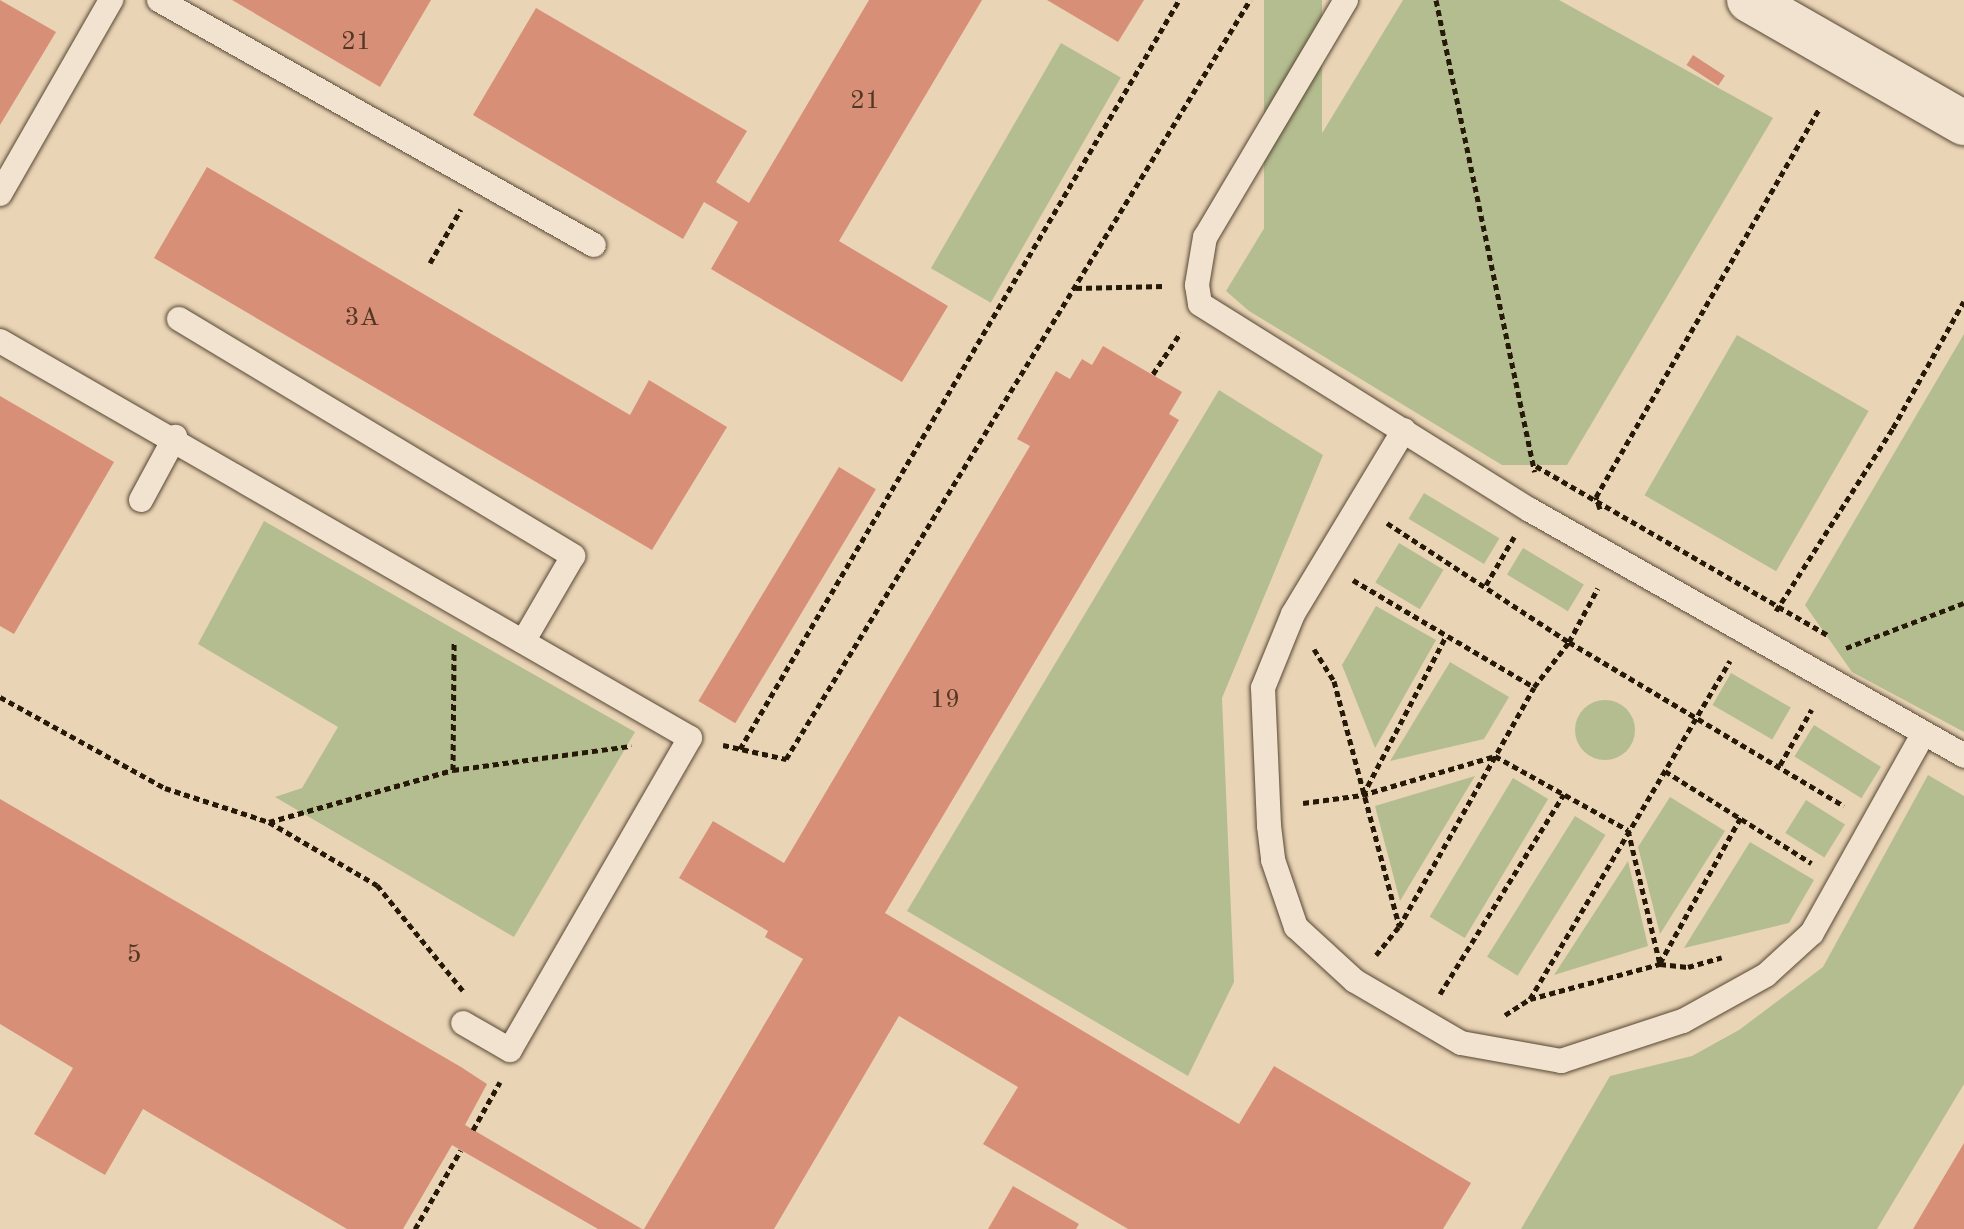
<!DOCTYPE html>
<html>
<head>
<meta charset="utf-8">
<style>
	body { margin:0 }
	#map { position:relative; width:1964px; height:1229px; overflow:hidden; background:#ead4b6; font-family:"Old Standard TT",serif }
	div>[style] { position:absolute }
	.green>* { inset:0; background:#b4bd90; transform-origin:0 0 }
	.round { border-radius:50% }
	.building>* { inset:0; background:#d79077; transform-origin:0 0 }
	.path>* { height:5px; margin-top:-2.5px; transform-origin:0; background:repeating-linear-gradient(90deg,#261908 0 6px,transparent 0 10px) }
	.roads { filter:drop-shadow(0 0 2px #574834) drop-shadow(0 0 2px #574834) }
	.lane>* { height:24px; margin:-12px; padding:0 12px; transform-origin:12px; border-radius:12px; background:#f1e3d0 }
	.secondary>* { height:44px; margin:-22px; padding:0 22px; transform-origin:22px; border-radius:22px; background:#f1e3d0 }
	span { translate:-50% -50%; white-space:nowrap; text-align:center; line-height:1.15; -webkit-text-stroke:6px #f1e3d0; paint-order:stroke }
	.number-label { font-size:26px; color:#523724 }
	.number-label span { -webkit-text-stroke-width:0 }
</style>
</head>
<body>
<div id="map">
	<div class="green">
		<div style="left:1264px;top:0;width:58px;height:260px"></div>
		<div style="clip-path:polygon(1403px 0,1559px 0,1773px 118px,1567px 465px,1502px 465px,1249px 311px,1226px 291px)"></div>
		<div style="left:1061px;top:43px;width:69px;height:260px;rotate:30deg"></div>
		<div style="clip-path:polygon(1964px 334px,1964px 732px,1852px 672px,1805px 605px)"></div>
		<div style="left:1737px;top:335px;width:152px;height:185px;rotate:30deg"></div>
		<div style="clip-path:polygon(1219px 390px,1323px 455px,1222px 698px,1234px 982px,1188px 1076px,907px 911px)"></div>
		<div style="left:1424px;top:493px;width:88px;height:30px;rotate:31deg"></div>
		<div style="clip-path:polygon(264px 521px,635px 732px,514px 937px,275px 797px,302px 788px,338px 727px,198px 644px)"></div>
		<div style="left:1399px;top:543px;width:52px;height:46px;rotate:31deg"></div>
		<div style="left:1523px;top:548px;width:71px;height:31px;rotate:31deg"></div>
		<div style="clip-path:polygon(1376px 606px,1436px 640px,1375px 748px,1342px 665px)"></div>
		<div style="clip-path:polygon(1450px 662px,1509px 697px,1484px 739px,1390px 761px)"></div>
		<div style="left:1731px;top:673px;width:69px;height:37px;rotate:30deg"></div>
		<div class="round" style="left:1575px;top:700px;width:60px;height:60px"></div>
		<div style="left:1814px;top:725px;width:79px;height:37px;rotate:32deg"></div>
		<div style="clip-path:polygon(1928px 775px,1964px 796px,1964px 1084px,1877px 1229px,1521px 1229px,1610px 1076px,1692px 1056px,1739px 1030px,1823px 967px)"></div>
		<div style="clip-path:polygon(1475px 776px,1400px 901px,1375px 806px)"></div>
		<div style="left:1513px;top:778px;width:41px;height:162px;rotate:31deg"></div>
		<div style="clip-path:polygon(1670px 797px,1725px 831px,1660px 934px,1638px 847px)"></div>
		<div style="left:1806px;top:800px;width:46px;height:39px;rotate:32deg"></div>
		<div style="left:1575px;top:816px;width:36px;height:166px;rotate:32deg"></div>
		<div style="clip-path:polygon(1750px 842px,1814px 880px,1789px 923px,1684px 948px)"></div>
		<div style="clip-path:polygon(1628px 861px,1648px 946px,1554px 975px)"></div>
	</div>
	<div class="building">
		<div style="clip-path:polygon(0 0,56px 32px,0 125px)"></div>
		<div style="clip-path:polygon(232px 0,431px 0,380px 87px)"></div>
		<div style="clip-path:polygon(869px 0,982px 0,839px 241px,948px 306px,902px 382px,711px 269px,738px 222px,704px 202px,683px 239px,473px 115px,536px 8px,747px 131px,716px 182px,749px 203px)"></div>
		<div style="clip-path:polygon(1047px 0,1144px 0,1118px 42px)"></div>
		<div style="left:1693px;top:55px;width:38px;height:12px;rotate:33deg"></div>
		<div style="clip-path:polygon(207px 167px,630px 415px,649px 380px,727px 427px,652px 550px,154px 258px)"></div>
		<div style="clip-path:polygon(1103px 346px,1182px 392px,1169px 414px,1179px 420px,885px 913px,1239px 1124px,1274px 1066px,1471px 1183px,1443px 1229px,1128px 1229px,983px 1144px,1018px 1087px,899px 1016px,774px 1229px,644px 1229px,803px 959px,765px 937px,768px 931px,679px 878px,713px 821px,784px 863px,1030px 446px,1017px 439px,1056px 371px,1070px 379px,1082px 359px,1092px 365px)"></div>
		<div style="clip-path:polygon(0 396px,114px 462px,14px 634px,0 626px)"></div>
		<div style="left:839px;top:467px;width:43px;height:273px;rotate:31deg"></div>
		<div style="clip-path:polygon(0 799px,461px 1067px,487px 1084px,465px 1125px,642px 1229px,598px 1229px,452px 1145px,403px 1229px,347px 1229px,143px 1109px,105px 1175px,34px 1134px,73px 1068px,0 1024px)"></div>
		<div style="clip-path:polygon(1964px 1143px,1964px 1229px,1913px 1229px)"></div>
		<div style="clip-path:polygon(1013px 1186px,1079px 1224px,1076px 1229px,988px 1229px)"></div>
	</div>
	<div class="path">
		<div style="left:1436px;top:0;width:482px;rotate:78.2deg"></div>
		<div style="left:430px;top:263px;width:62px;rotate:-60.1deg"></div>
		<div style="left:1076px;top:288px;width:88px;rotate:-1.3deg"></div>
		<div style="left:1153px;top:374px;width:50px;rotate:-56.3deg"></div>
		<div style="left:1536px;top:466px;width:339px;rotate:30.1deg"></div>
		<div style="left:1600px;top:509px;width:13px;rotate:-108deg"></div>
		<div style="left:1596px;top:497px;width:449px;rotate:-60.1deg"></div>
		<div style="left:1387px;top:523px;width:217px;rotate:33.2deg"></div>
		<div style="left:1569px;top:642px;width:320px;rotate:30.8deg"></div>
		<div style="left:1353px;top:580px;width:210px;rotate:30.6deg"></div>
		<div style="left:1486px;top:585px;width:56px;rotate:-59.7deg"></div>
		<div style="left:1776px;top:611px;width:217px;rotate:-57.4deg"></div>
		<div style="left:1893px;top:428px;width:145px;rotate:-60.8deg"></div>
		<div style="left:1846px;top:648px;width:126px;rotate:-20.9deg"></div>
		<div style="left:1314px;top:649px;width:38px;rotate:58deg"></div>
		<div style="left:1334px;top:681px;width:253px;rotate:75.1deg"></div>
		<div style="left:0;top:697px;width:188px;rotate:28.9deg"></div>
		<div style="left:165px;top:788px;width:109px;rotate:18.1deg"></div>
		<div style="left:269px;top:822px;width:125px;rotate:30.3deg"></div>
		<div style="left:377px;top:885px;width:136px;rotate:50.9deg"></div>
		<div style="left:723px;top:745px;width:65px;rotate:12.5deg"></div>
		<div style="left:786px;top:759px;width:890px;rotate:-58.56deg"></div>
		<div style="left:740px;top:749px;width:868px;rotate:-59.62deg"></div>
		<div style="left:1780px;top:765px;width:64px;rotate:-60.3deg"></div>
		<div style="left:453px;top:770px;width:127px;rotate:-89.5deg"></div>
		<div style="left:1665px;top:771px;width:173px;rotate:32.2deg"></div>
		<div style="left:1363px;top:795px;width:179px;rotate:-62.4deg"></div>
		<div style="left:1303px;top:803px;width:60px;rotate:-7.7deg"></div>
		<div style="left:1362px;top:795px;width:139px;rotate:-16.3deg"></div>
		<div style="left:1495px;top:756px;width:152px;rotate:29.1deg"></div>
		<div style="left:1628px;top:830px;width:138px;rotate:76.6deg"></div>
		<div style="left:269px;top:822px;width:191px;rotate:-15.8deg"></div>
		<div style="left:453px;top:770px;width:180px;rotate:-7.7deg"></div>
		<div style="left:1376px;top:955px;width:36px;rotate:-51deg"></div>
		<div style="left:1399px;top:927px;width:275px;rotate:-60.6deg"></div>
		<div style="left:1534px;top:687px;width:57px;rotate:-52.1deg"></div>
		<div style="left:1569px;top:642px;width:61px;rotate:-61.8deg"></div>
		<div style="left:1660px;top:963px;width:167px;rotate:-61deg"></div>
		<div style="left:1440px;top:994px;width:235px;rotate:-58.2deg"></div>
		<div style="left:1530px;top:999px;width:135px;rotate:-15.1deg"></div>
		<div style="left:1660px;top:964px;width:28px;rotate:6deg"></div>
		<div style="left:1688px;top:967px;width:35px;rotate:-16deg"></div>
		<div style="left:1505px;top:1015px;width:30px;rotate:-33deg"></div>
		<div style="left:1530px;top:999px;width:393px;rotate:-59.4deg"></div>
		<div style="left:473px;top:1130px;width:55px;rotate:-60.6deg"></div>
		<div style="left:415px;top:1229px;width:91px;rotate:-59.8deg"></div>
	</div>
	<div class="roads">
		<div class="lane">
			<div style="left:159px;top:0;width:499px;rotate:29.4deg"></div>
			<div style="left:1346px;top:0;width:276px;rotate:120.7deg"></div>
			<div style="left:1205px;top:237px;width:49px;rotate:99.5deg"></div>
			<div style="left:1197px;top:285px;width:19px;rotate:81deg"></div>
			<div style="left:1200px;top:304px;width:389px;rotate:32deg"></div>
			<div style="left:1530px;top:510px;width:499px;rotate:29.5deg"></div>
			<div style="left:0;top:194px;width:224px;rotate:-60.2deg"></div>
			<div style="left:179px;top:319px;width:460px;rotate:31deg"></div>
			<div style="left:573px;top:556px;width:99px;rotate:120.2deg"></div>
			<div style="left:0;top:341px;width:796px;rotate:29.91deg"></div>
			<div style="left:690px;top:738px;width:360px;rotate:120deg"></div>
			<div style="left:510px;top:1050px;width:54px;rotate:-150.1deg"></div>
			<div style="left:1404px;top:430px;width:215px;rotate:121.1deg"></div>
			<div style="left:1293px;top:614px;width:80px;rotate:112.1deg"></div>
			<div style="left:1263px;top:688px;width:138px;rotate:87.5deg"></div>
			<div style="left:1269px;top:826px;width:34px;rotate:83deg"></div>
			<div style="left:1273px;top:860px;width:71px;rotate:71.1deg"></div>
			<div style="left:1296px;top:927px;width:80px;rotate:42.5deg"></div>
			<div style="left:1355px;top:981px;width:123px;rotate:30.3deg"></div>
			<div style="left:1461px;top:1043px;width:102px;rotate:10.2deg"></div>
			<div style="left:1561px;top:1061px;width:128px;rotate:-18.2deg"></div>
			<div style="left:1683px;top:1021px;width:95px;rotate:-29deg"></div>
			<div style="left:1766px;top:975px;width:62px;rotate:-42.4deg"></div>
			<div style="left:1812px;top:933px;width:229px;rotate:-60.8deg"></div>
			<div style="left:141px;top:500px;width:72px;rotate:-61.6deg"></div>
		</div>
		<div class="secondary">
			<div style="left:1749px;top:0;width:248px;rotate:29.8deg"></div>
		</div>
	</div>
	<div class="number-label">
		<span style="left:356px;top:43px">21</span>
		<span style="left:865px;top:102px">21</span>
		<span style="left:362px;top:319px">3А</span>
		<span style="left:945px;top:701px">19</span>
		<span style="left:134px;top:956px">5</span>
	</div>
</div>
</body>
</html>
